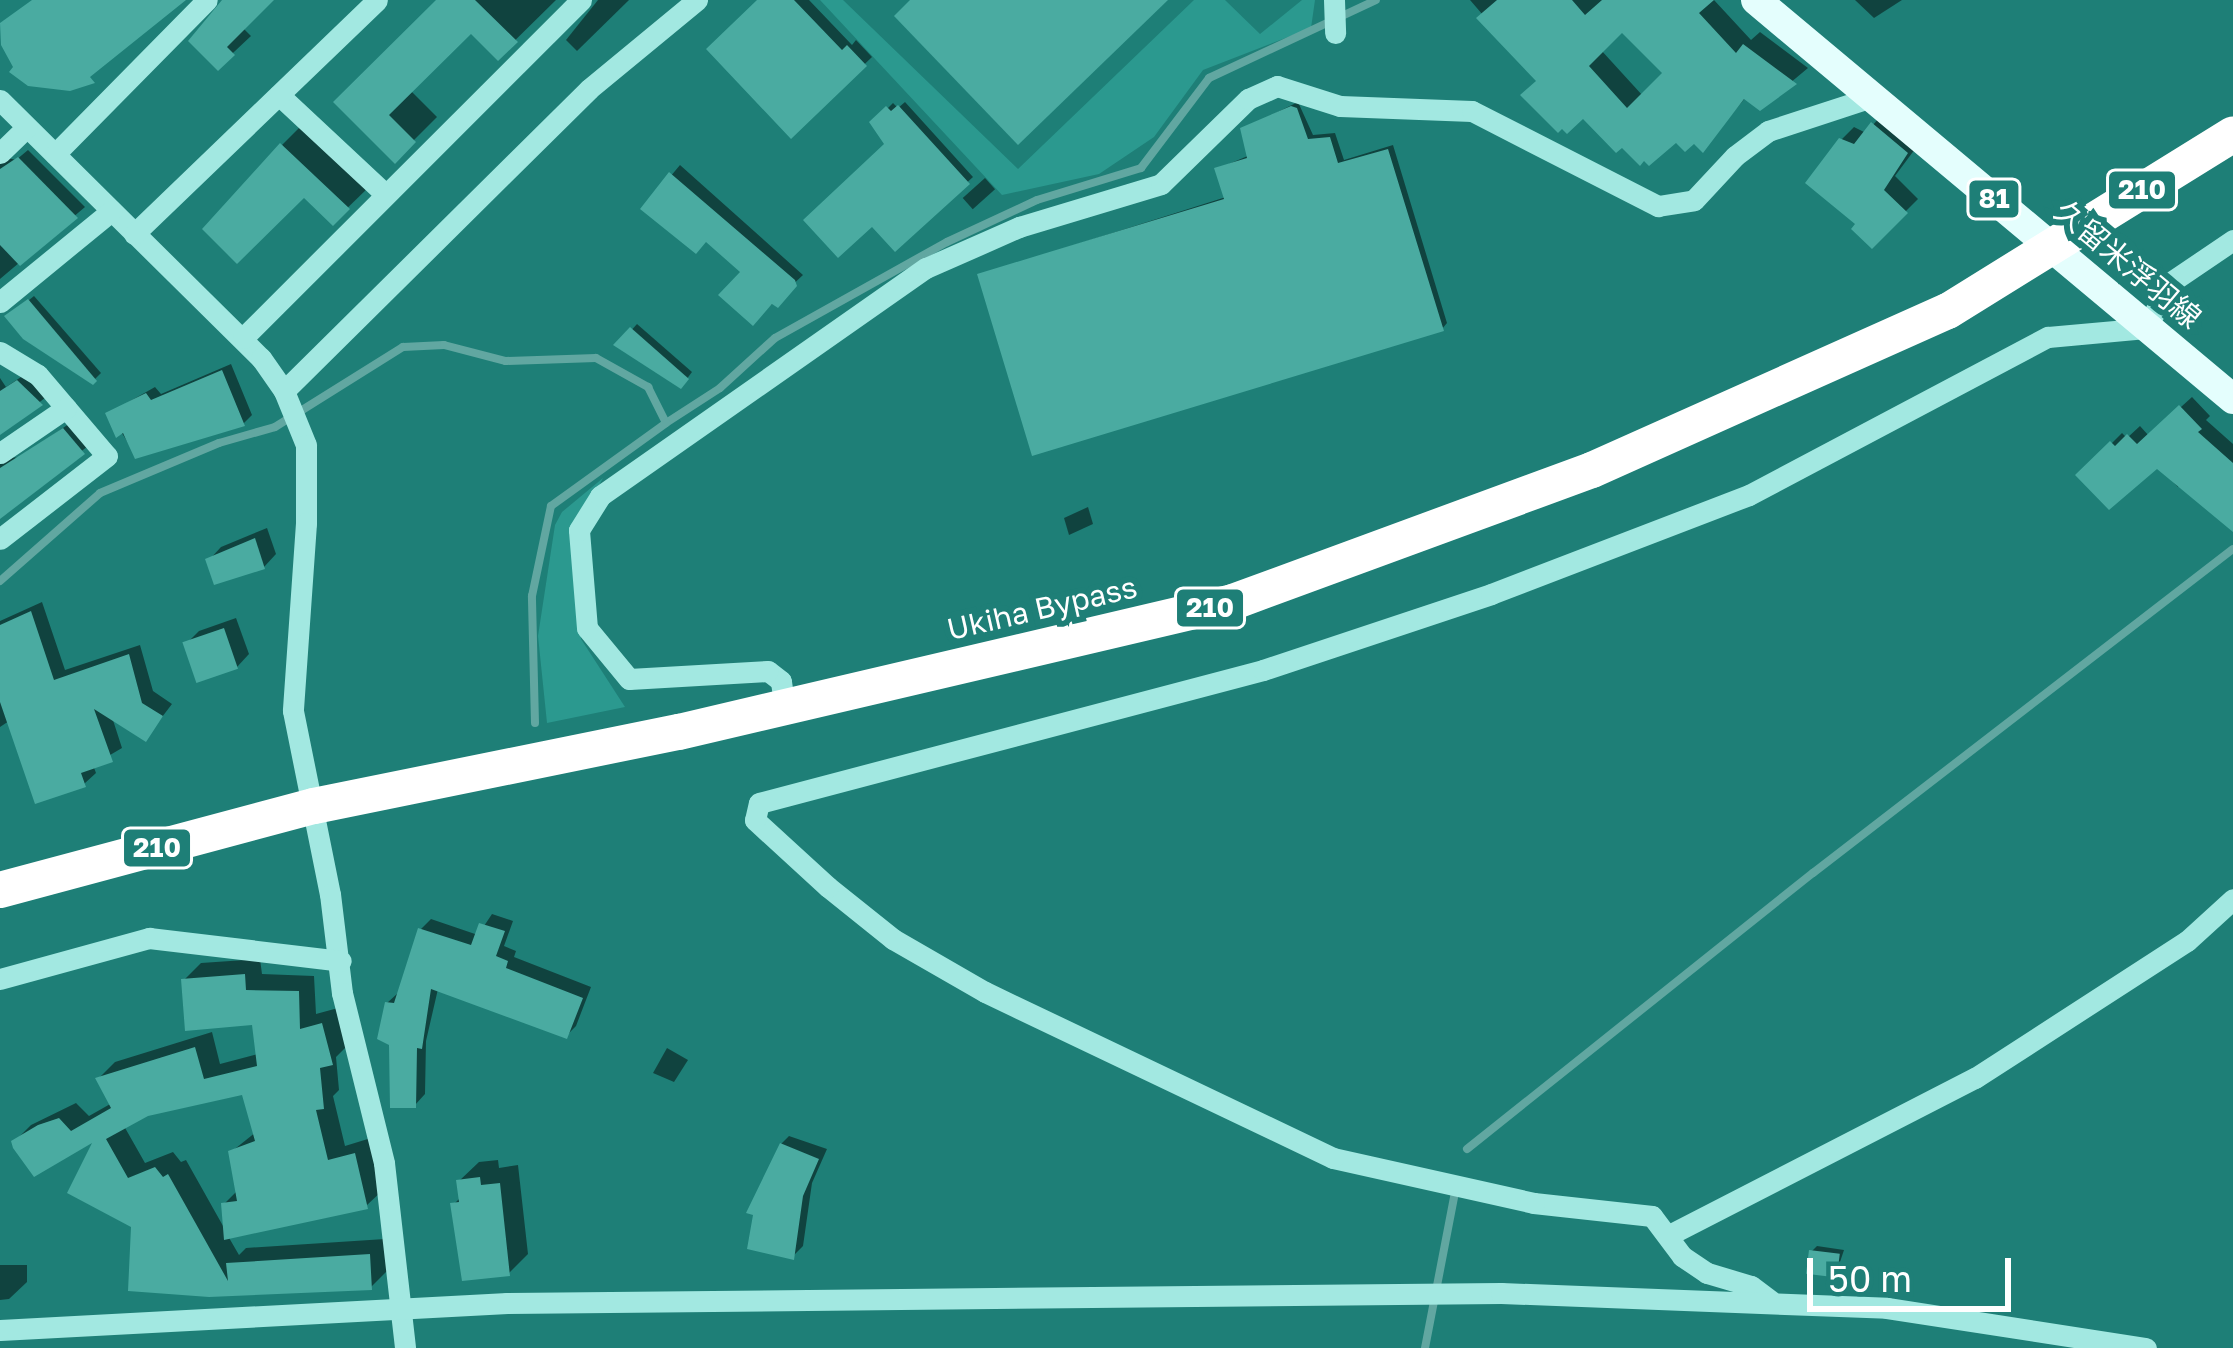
<!DOCTYPE html>
<html>
<head>
<meta charset="utf-8">
<style>
	body { margin:0 }
	#map { position:relative; width:2233px; height:1348px; overflow:hidden; background:#1e7f77; font-family:"Golos Text","Noto Sans JP",sans-serif }
	div>[style] { position:absolute }
	.green>* { inset:0; background:#2b998f }
	.shadow>* { inset:0; background:#0007; transform-origin:0 0 }
	.stream>* { height:8px; margin:-4px; padding:0 4px; transform-origin:4px; border-radius:4px; background:#61a7a1 }
	.building>* { inset:0; background:#4aaba1; transform-origin:0 0 }
	.minor>* { height:21px; margin:-10.5px; padding:0 10.5px; transform-origin:10.5px; border-radius:10.5px; background:#a2e8e1 }
	.major>* { height:30px; margin:-15px; padding:0 15px; transform-origin:15px; border-radius:15px; background:#e4fefd }
	.highway>* { height:36px; margin:-18px; padding:0 18px; transform-origin:18px; border-radius:18px; background:#fff }
	span { translate:-50% -50%; white-space:nowrap; text-align:center; line-height:1.15; -webkit-text-stroke:12px #1e7f77; paint-order:stroke }
	.shield-label span { padding:3px 9px; background:#1e7f77; border:3px solid; border-radius:9px; -webkit-text-stroke-width:0 }
	.shield-label { font-size:27px; color:#fff; font-weight:700 }
	.street-label { font-size:30px; color:#fff }
	.scale { position:absolute; left:1807px; top:1258px; width:204px; height:54px; box-sizing:border-box; border:6px solid #fff; border-top:0; padding-left:15px; font-size:36px; line-height:42px; white-space:nowrap; color:#fff; -webkit-text-stroke:9px #1e7f77; paint-order:stroke }
</style>
</head>
<body>
<div id="map">
	<div class="green">
		<div style="clip-path:polygon(820px 0,843px 0,1018px 169px,1194px 0,1225px 0,1260px 34px,1302px 0,1315px 0,1311px 28px,1203px 70px,1154px 137px,1099px 174px,1002px 195px)"></div>
		<div style="clip-path:polygon(603px 478px,573px 535px,581px 639px,625px 707px,547px 723px,538px 636px,555px 525px,562px 512px)"></div>
	</div>
	<div class="shadow">
		<div style="clip-path:polygon(228px 0,270px 0,242px 27px,251px 36px,218px 67px)"></div>
		<div style="clip-path:polygon(440px 0,556px 0,498px 57px,471px 30px,410px 90px,437px 117px,395px 159px,338px 102px)"></div>
		<div style="clip-path:polygon(598px 0,629px 0,577px 51px,566px 40px)"></div>
		<div style="clip-path:polygon(761px 0,809px 0,852px 45px,856px 40px,872px 57px,791px 135px)"></div>
		<div style="clip-path:polygon(evenodd,1470px 0,1714px 0,1751px 40px,1760px 32px,1808px 68px,1760px 108px,1746px 97px,1703px 149px,1694px 139px,1583px 115px,1539px 80px,1470px 0,1622px 29px,1666px 73px,1643px 96px,1601px 50px,1622px 29px)"></div>
		<div style="clip-path:polygon(1855px 0,1902px 0,1874px 18px)"></div>
		<div style="clip-path:polygon(905px 102px,973px 177px,895px 248px,888px 144px,873px 123px,893px 103px,898px 108px)"></div>
		<div style="clip-path:polygon(1298px 102px,1313px 135px,1335px 133px,1344px 160px,1393px 145px,1447px 323px,1442px 329px,980px 275px,1226px 197px,1217px 169px,1250px 155px,1243px 129px)"></div>
		<div style="clip-path:polygon(1885px 111px,1921px 141px,1895px 176px,1918px 199px,1872px 245px,1860px 224px,1841px 140px,1854px 127px,1866px 133px)"></div>
		<div style="clip-path:polygon(305px 122px,372px 184px,333px 222px,282px 145px)"></div>
		<div style="clip-path:polygon(28px 150px,85px 207px,0 279px,0 156px,16px 160px)"></div>
		<div style="clip-path:polygon(680px 165px,803px 275px,753px 322px,744px 272px,707px 239px,644px 208px)"></div>
		<div style="left:985px;top:178px;width:15px;height:30px;rotate:48deg"></div>
		<div style="clip-path:polygon(34px 296px,101px 373px,93px 381px,18px 309px)"></div>
		<div style="clip-path:polygon(637px 324px,692px 372px,686px 380px,618px 345px)"></div>
		<div style="clip-path:polygon(231px 364px,252px 415px,244px 423px,136px 455px,109px 413px,155px 387px,161px 394px)"></div>
		<div style="clip-path:polygon(27px 373px,50px 394px,0 433px,0 378px,6px 387px)"></div>
		<div style="clip-path:polygon(2192px 397px,2210px 416px,2206px 420px,2233px 444px,2233px 523px,2181px 483px,2178px 487px,2157px 465px,2080px 475px,2122px 433px,2127px 438px,2140px 426px,2149px 436px)"></div>
		<div style="clip-path:polygon(73px 421px,92px 443px,0 514px,0 456px,20px 458px)"></div>
		<div style="clip-path:polygon(1088px 507px,1093px 524px,1069px 535px,1064px 518px)"></div>
		<div style="clip-path:polygon(267px 528px,276px 554px,264px 567px,209px 560px,221px 547px)"></div>
		<div style="clip-path:polygon(42px 602px,65px 670px,140px 645px,153px 691px,172px 704px,146px 738px,112px 717px,122px 748px,93px 765px,96px 773px,84px 784px,9px 721px,0 727px,0 621px)"></div>
		<div style="clip-path:polygon(236px 618px,249px 654px,237px 667px,187px 643px,199px 631px)"></div>
		<div style="clip-path:polygon(492px 914px,513px 921px,504px 946px,516px 951px,514px 957px,591px 987px,576px 1026px,566px 1036px,438px 989px,426px 1041px,425px 1094px,415px 1105px,387px 1003px,398px 993px,421px 929px,431px 919px,478px 935px)"></div>
		<div style="clip-path:polygon(evenodd,260px 959px,262px 974px,314px 976px,316px 1014px,338px 1008px,348px 1045px,336px 1057px,339px 1090px,333px 1096px,345px 1146px,371px 1138px,383px 1190px,366px 1206px,228px 1236px,239px 1255px,246px 1248px,385px 1239px,388px 1270px,371px 1287px,209px 1294px,134px 1226px,99px 1136px,15px 1141px,31px 1125px,76px 1103px,89px 1116px,112px 1103px,99px 1078px,115px 1062px,212px 1032px,220px 1064px,258px 1054px,254px 1022px,184px 980px,201px 963px,260px 959px,244px 1091px,256px 1132px,231px 1152px,238px 1190px,224px 1204px,227px 1233px,186px 1160px,181px 1162px,173px 1152px,145px 1163px,124px 1126px,147px 1113px,244px 1091px)"></div>
		<div style="clip-path:polygon(667px 1048px,688px 1060px,674px 1082px,653px 1073px)"></div>
		<div style="clip-path:polygon(789px 1136px,827px 1149px,812px 1183px,803px 1246px,793px 1256px,779px 1146px)"></div>
		<div style="clip-path:polygon(498px 1160px,499px 1168px,518px 1165px,528px 1254px,509px 1273px,454px 1204px,461px 1197px,459px 1181px,479px 1162px)"></div>
		<div style="clip-path:polygon(1817px 1246px,1844px 1250px,1836px 1274px,1812px 1251px)"></div>
		<div style="clip-path:polygon(0 1265px,27px 1265px,27px 1282px,9px 1299px,0 1300px)"></div>
	</div>
	<div class="stream">
		<div style="left:0;top:581px;width:133px;rotate:-41.3deg"></div>
		<div style="left:100px;top:493px;width:129px;rotate:-22.8deg"></div>
		<div style="left:219px;top:443px;width:58px;rotate:-15.9deg"></div>
		<div style="left:275px;top:427px;width:151px;rotate:-32deg"></div>
		<div style="left:403px;top:347px;width:41px;rotate:-2.8deg"></div>
		<div style="left:444px;top:345px;width:64px;rotate:14.5deg"></div>
		<div style="left:506px;top:361px;width:90px;rotate:-1.9deg"></div>
		<div style="left:596px;top:358px;width:60px;rotate:29.1deg"></div>
		<div style="left:648px;top:387px;width:40px;rotate:63.4deg"></div>
		<div style="left:666px;top:423px;width:64px;rotate:-32.9deg"></div>
		<div style="left:720px;top:388px;width:74px;rotate:-42.3deg"></div>
		<div style="left:775px;top:338px;width:197px;rotate:-29.2deg"></div>
		<div style="left:947px;top:242px;width:99px;rotate:-25deg"></div>
		<div style="left:1037px;top:200px;width:109px;rotate:-17.1deg"></div>
		<div style="left:1141px;top:168px;width:113px;rotate:-52.9deg"></div>
		<div style="left:1209px;top:78px;width:184px;rotate:-25deg"></div>
		<div style="left:535px;top:723px;width:127px;rotate:-91.4deg"></div>
		<div style="left:532px;top:596px;width:92px;rotate:-78.1deg"></div>
		<div style="left:551px;top:506px;width:142px;rotate:-35.8deg"></div>
		<div style="left:1467px;top:1149px;width:443px;rotate:-38.6deg"></div>
		<div style="left:1813px;top:873px;width:530px;rotate:-37.65deg"></div>
		<div style="left:1425px;top:1348px;width:159px;rotate:-79.1deg"></div>
	</div>
	<div class="building">
		<div style="clip-path:polygon(32px 0,186px 0,90px 77px,95px 83px,70px 91px,28px 86px,9px 72px,13px 67px,1px 45px,0 23px)"></div>
		<div style="clip-path:polygon(222px 0,274px 0,227px 47px,235px 55px,218px 71px,188px 41px)"></div>
		<div style="clip-path:polygon(436px 0,475px 0,518px 42px,498px 61px,471px 34px,389px 115px,416px 142px,395px 164px,333px 102px)"></div>
		<div style="clip-path:polygon(757px 0,794px 0,842px 50px,847px 45px,867px 66px,791px 139px,706px 49px)"></div>
		<div style="clip-path:polygon(910px 0,1168px 0,1018px 145px,894px 16px)"></div>
		<div style="clip-path:polygon(evenodd,1497px 0,1572px 0,1585px 15px,1602px 0,1714px 0,1699px 13px,1736px 53px,1743px 44px,1797px 84px,1760px 111px,1744px 99px,1703px 153px,1694px 144px,1685px 152px,1676px 143px,1649px 166px,1644px 161px,1640px 166px,1622px 148px,1616px 153px,1583px 119px,1567px 134px,1562px 129px,1558px 133px,1520px 95px,1536px 81px,1476px 18px,1497px 0,1622px 33px,1662px 73px,1627px 108px,1589px 66px,1622px 33px)"></div>
		<div style="clip-path:polygon(898px 105px,970px 184px,895px 252px,872px 227px,838px 258px,803px 220px,884px 144px,869px 122px,886px 106px,891px 111px)"></div>
		<div style="clip-path:polygon(1291px 106px,1297px 108px,1308px 139px,1330px 137px,1338px 163px,1388px 149px,1444px 331px,1032px 456px,977px 274px,1224px 199px,1214px 168px,1247px 158px,1240px 128px)"></div>
		<div style="clip-path:polygon(1871px 122px,1908px 153px,1884px 190px,1908px 213px,1872px 249px,1851px 229px,1855px 224px,1805px 183px,1839px 138px,1854px 144px)"></div>
		<div style="clip-path:polygon(280px 143px,350px 209px,333px 226px,304px 198px,237px 264px,202px 229px)"></div>
		<div style="clip-path:polygon(18px 157px,78px 218px,20px 266px,0 245px,0 169px)"></div>
		<div style="clip-path:polygon(669px 172px,795px 280px,797px 286px,778px 308px,772px 304px,753px 326px,718px 295px,740px 272px,706px 242px,696px 254px,640px 209px)"></div>
		<div style="clip-path:polygon(28px 299px,97px 381px,93px 385px,23px 339px,4px 316px)"></div>
		<div style="clip-path:polygon(630px 327px,689px 379px,681px 389px,613px 345px)"></div>
		<div style="clip-path:polygon(222px 370px,245px 426px,135px 459px,123px 433px,116px 438px,105px 413px,146px 393px,151px 400px)"></div>
		<div style="clip-path:polygon(17px 380px,43px 405px,0 435px,0 391px)"></div>
		<div style="clip-path:polygon(2179px 405px,2202px 429px,2198px 432px,2233px 463px,2233px 532px,2157px 469px,2109px 510px,2075px 475px,2110px 441px,2115px 446px,2127px 434px,2137px 444px)"></div>
		<div style="clip-path:polygon(63px 428px,85px 454px,0 519px,0 468px)"></div>
		<div style="clip-path:polygon(255px 538px,265px 569px,214px 585px,205px 559px)"></div>
		<div style="clip-path:polygon(31px 611px,54px 680px,129px 654px,142px 703px,163px 716px,146px 742px,94px 709px,113px 762px,81px 773px,86px 787px,35px 804px,0 702px,0 625px)"></div>
		<div style="left:224px;top:628px;width:43px;height:44px;rotate:71deg"></div>
		<div style="clip-path:polygon(479px 923px,505px 931px,496px 956px,508px 961px,506px 968px,583px 998px,567px 1039px,431px 989px,422px 1049px,417px 1048px,416px 1108px,390px 1108px,389px 1045px,377px 1039px,385px 1002px,394px 1003px,418px 928px,471px 945px)"></div>
		<div style="clip-path:polygon(245px 974px,246px 990px,299px 991px,300px 1029px,322px 1023px,333px 1065px,320px 1068px,324px 1109px,316px 1110px,328px 1160px,355px 1153px,368px 1209px,224px 1240px,221px 1203px,237px 1201px,228px 1151px,255px 1141px,242px 1095px,148px 1116px,106px 1139px,128px 1178px,155px 1167px,163px 1177px,168px 1174px,228px 1281px,226px 1263px,370px 1254px,372px 1290px,209px 1297px,128px 1291px,131px 1227px,67px 1193px,92px 1143px,34px 1177px,13px 1148px,11px 1141px,38px 1125px,59px 1118px,71px 1131px,111px 1108px,95px 1078px,195px 1047px,204px 1079px,257px 1066px,252px 1025px,185px 1031px,181px 979px)"></div>
		<div style="clip-path:polygon(780px 1143px,819px 1159px,803px 1196px,794px 1260px,747px 1249px,753px 1215px,746px 1213px)"></div>
		<div style="clip-path:polygon(480px 1177px,481px 1185px,500px 1183px,510px 1276px,462px 1281px,450px 1203px,459px 1202px,456px 1180px)"></div>
		<div style="left:1809px;top:1250px;width:31px;height:24px;rotate:7deg"></div>
	</div>
	<div class="minor">
		<div style="left:1334px;top:0;width:33px;rotate:88deg"></div>
		<div style="left:279px;top:95px;width:145px;rotate:43deg"></div>
		<div style="left:0;top:100px;width:367px;rotate:44.7deg"></div>
		<div style="left:261px;top:358px;width:40px;rotate:55.1deg"></div>
		<div style="left:284px;top:391px;width:58px;rotate:67.8deg"></div>
		<div style="left:306px;top:445px;width:78px;rotate:90deg"></div>
		<div style="left:306px;top:523px;width:188px;rotate:94deg"></div>
		<div style="left:293px;top:711px;width:187px;rotate:78.6deg"></div>
		<div style="left:330px;top:894px;width:100px;rotate:83.1deg"></div>
		<div style="left:342px;top:993px;width:175px;rotate:76.1deg"></div>
		<div style="left:384px;top:1163px;width:186px;rotate:83.5deg"></div>
		<div style="left:0;top:153px;width:37px;rotate:-44deg"></div>
		<div style="left:55px;top:154px;width:216px;rotate:-45.4deg"></div>
		<div style="left:134px;top:234px;width:337px;rotate:-43.9deg"></div>
		<div style="left:0;top:302px;width:144px;rotate:-39.3deg"></div>
		<div style="left:243px;top:338px;width:478px;rotate:-45deg"></div>
		<div style="left:0;top:352px;width:44px;rotate:31.2deg"></div>
		<div style="left:38px;top:375px;width:106px;rotate:49.6deg"></div>
		<div style="left:107px;top:456px;width:135px;rotate:142.2deg"></div>
		<div style="left:284px;top:391px;width:429px;rotate:-44.7deg"></div>
		<div style="left:589px;top:89px;width:140px;rotate:-39.5deg"></div>
		<div style="left:0;top:453px;width:80px;rotate:-34.3deg"></div>
		<div style="left:784px;top:703px;width:22px;rotate:-98deg"></div>
		<div style="left:781px;top:681px;width:16px;rotate:-142deg"></div>
		<div style="left:768px;top:671px;width:139px;rotate:176.7deg"></div>
		<div style="left:629px;top:679px;width:66px;rotate:-129.5deg"></div>
		<div style="left:587px;top:628px;width:98px;rotate:-94.7deg"></div>
		<div style="left:579px;top:530px;width:40px;rotate:-58deg"></div>
		<div style="left:600px;top:496px;width:398px;rotate:-35deg"></div>
		<div style="left:926px;top:268px;width:102px;rotate:-23.8deg"></div>
		<div style="left:1019px;top:227px;width:148px;rotate:-16.8deg"></div>
		<div style="left:1161px;top:184px;width:122px;rotate:-44.3deg"></div>
		<div style="left:1248px;top:99px;width:32px;rotate:-24deg"></div>
		<div style="left:1277px;top:86px;width:66px;rotate:17.6deg"></div>
		<div style="left:1340px;top:106px;width:132px;rotate:2.2deg"></div>
		<div style="left:1472px;top:111px;width:209px;rotate:27.1deg"></div>
		<div style="left:1658px;top:206px;width:36px;rotate:-9deg"></div>
		<div style="left:1694px;top:200px;width:60px;rotate:-47deg"></div>
		<div style="left:1735px;top:156px;width:41px;rotate:-37.1deg"></div>
		<div style="left:1768px;top:131px;width:109px;rotate:-18.1deg"></div>
		<div style="left:0;top:979px;width:155px;rotate:-15.4deg"></div>
		<div style="left:149px;top:938px;width:193px;rotate:6.8deg"></div>
		<div style="left:1671px;top:1234px;width:342px;rotate:-27.2deg"></div>
		<div style="left:1975px;top:1078px;width:252px;rotate:-32.9deg"></div>
		<div style="left:2187px;top:941px;width:62px;rotate:-42.4deg"></div>
		<div style="left:1771px;top:1301px;width:25px;rotate:-143deg"></div>
		<div style="left:1751px;top:1286px;width:46px;rotate:-163.5deg"></div>
		<div style="left:1707px;top:1273px;width:30px;rotate:-146deg"></div>
		<div style="left:1682px;top:1256px;width:50px;rotate:-126.9deg"></div>
		<div style="left:1652px;top:1216px;width:119px;rotate:-173.7deg"></div>
		<div style="left:1534px;top:1203px;width:206px;rotate:-167.4deg"></div>
		<div style="left:1333px;top:1158px;width:386px;rotate:-154.5deg"></div>
		<div style="left:985px;top:992px;width:106px;rotate:-150.1deg"></div>
		<div style="left:893px;top:939px;width:83px;rotate:-141.3deg"></div>
		<div style="left:828px;top:887px;width:99px;rotate:-137.5deg"></div>
		<div style="left:755px;top:820px;width:17px;rotate:-77deg"></div>
		<div style="left:759px;top:803px;width:521px;rotate:-14.78deg"></div>
		<div style="left:1263px;top:670px;width:240px;rotate:-18.4deg"></div>
		<div style="left:1491px;top:594px;width:276px;rotate:-21deg"></div>
		<div style="left:1749px;top:495px;width:338px;rotate:-27.9deg"></div>
		<div style="left:2048px;top:337px;width:98px;rotate:-5.2deg"></div>
		<div style="left:2146px;top:328px;width:52px;rotate:-61.5deg"></div>
		<div style="left:2171px;top:282px;width:75px;rotate:-34.1deg"></div>
		<div style="left:0;top:1330px;width:508px;rotate:-3.05deg"></div>
		<div style="left:507px;top:1303px;width:994px;rotate:-0.58deg"></div>
		<div style="left:1501px;top:1293px;width:386px;rotate:2.2deg"></div>
		<div style="left:1887px;top:1308px;width:262px;rotate:8.8deg"></div>
	</div>
	<div class="major">
		<div style="left:1756px;top:0;width:622px;rotate:39.91deg"></div>
	</div>
	<div class="highway">
		<div style="left:0;top:890px;width:325px;rotate:-15deg"></div>
		<div style="left:314px;top:806px;width:372px;rotate:-11.5deg"></div>
		<div style="left:679px;top:732px;width:569px;rotate:-13.21deg"></div>
		<div style="left:1233px;top:602px;width:382px;rotate:-20.2deg"></div>
		<div style="left:1592px;top:470px;width:390px;rotate:-24.1deg"></div>
		<div style="left:1948px;top:311px;width:335px;rotate:-31.8deg"></div>
	</div>
	<div class="shield-label">
		<span style="left:2142px;top:190px">210</span>
		<span style="left:1994px;top:199px">81</span>
		<span style="left:1210px;top:608px">210</span>
		<span style="left:157px;top:848px">210</span>
	</div>
	<div class="street-label">
		<span style="left:2128px;top:264px;rotate:40deg">久留米浮羽線</span>
		<span style="left:1042px;top:608px;rotate:-13deg">Ukiha Bypass</span>
	</div>
	<div class="scale">50 m</div>
</div>
</body>
</html>
